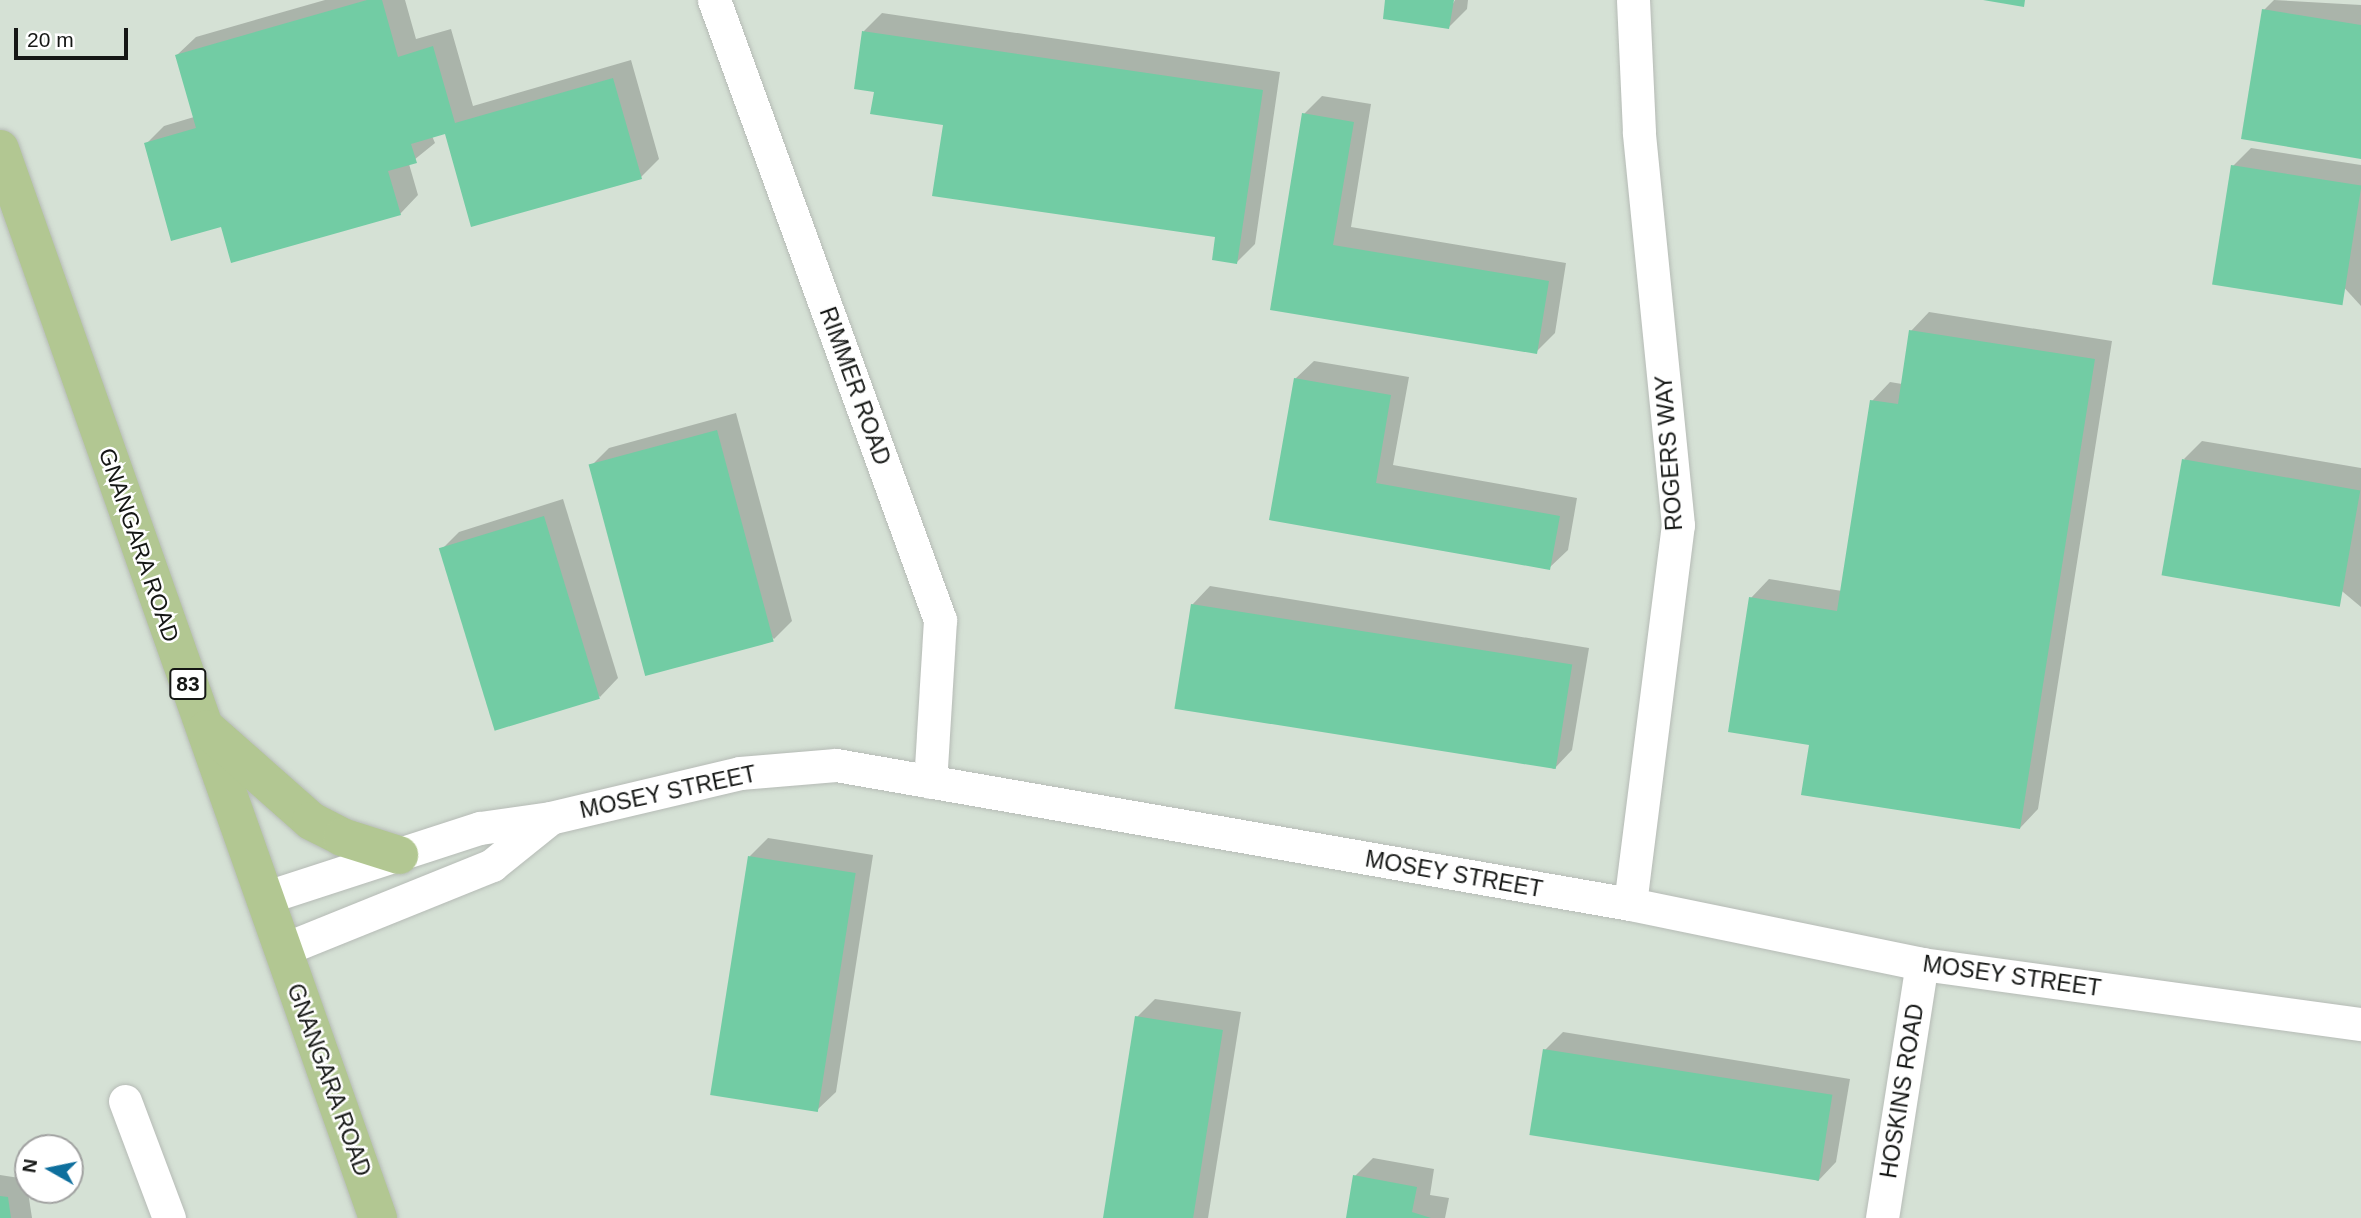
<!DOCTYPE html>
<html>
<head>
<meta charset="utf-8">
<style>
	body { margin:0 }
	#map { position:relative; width:2361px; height:1218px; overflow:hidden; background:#e3e9e3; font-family:Arial,sans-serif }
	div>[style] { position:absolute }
	.built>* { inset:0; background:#d5e1d5 }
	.shadow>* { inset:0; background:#0003 }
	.building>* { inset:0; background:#72cca4; transform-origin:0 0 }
	.roads { filter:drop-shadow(0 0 2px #b6bbb6) drop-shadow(0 0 2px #b6bbb6) }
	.street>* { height:33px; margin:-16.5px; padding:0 16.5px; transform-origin:16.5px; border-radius:16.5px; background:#fff }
	.primary>* { height:38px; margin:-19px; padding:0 19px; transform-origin:19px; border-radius:19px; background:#b2c792 }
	span { translate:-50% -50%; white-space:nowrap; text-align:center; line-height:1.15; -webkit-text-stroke:5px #fff; paint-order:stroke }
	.shield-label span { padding:2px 5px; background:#fff; border:2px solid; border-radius:5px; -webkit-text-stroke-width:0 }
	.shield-label { font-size:21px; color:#151715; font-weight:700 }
	.street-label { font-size:23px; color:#151715 }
	.north { position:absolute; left:14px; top:1134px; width:70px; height:70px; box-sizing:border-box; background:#fff; border:2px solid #a1a2a1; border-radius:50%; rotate:279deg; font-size:19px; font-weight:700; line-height:28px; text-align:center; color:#151715 }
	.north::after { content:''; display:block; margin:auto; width:24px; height:32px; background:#0e6f9d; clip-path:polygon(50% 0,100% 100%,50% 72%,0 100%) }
	.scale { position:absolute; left:14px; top:28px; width:114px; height:32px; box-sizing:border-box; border:4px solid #151715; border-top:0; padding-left:9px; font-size:21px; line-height:24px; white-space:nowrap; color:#151715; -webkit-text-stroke:5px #fff; paint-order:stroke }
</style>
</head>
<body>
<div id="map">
	<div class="built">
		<div style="clip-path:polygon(evenodd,0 0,2361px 0,2361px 1218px,0 1218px,0 0,28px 1148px,70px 1148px,70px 1190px,28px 1190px,28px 1148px)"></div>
	</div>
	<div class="shadow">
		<div style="clip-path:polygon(325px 0,405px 0,416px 39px,451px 29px,473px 106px,631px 60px,659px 159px,641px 177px,447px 132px,432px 136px,435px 143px,409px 164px,418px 195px,400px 214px,222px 225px,146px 144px,164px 126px,194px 117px,177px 55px,196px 37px)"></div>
		<div style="clip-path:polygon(1387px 0,1452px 0,1450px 9px,1455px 0,1468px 0,1467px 9px,1449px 27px)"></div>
		<div style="clip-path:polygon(2274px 0,2361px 5px,2361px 157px,2264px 10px)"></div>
		<div style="clip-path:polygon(882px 13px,1280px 72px,1255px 244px,1237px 262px,1217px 236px,876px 91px,864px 31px)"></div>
		<div style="clip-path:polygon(1322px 96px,1371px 104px,1351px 227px,1566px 263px,1555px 333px,1536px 352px,1272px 308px,1304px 114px)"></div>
		<div style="clip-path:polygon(2251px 148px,2361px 165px,2361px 306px,2233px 166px)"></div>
		<div style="clip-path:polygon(1929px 312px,2112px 341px,2038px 809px,2020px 828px,1811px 743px,1751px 598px,1769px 579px,1842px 591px,1872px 401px,1890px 382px,1902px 384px,1911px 331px)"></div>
		<div style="clip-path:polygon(1314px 361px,1409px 377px,1393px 465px,1577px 498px,1568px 550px,1549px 568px,1271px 519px,1295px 379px)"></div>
		<div style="clip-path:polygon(736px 413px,792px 621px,774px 639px,591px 466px,609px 448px)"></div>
		<div style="clip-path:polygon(2202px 441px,2361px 468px,2361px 607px,2184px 459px)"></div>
		<div style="clip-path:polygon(563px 499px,618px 678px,600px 697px,441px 550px,459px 532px)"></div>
		<div style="clip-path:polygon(1210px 586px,1589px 648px,1572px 750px,1554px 769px,1192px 605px)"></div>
		<div style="clip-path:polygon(768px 838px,873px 855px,836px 1092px,817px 1110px,750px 856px)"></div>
		<div style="clip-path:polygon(1155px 999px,1241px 1012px,1208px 1218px,1105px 1218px,1137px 1017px)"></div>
		<div style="clip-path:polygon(1563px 1032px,1850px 1079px,1836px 1162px,1818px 1181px,1545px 1050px)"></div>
		<div style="clip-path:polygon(1373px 1158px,1434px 1169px,1430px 1195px,1449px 1198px,1445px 1218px,1348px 1218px,1355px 1176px)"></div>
		<div style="clip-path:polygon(0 1175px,26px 1179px,32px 1218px,0 1218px)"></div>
	</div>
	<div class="building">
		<div style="clip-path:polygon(367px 0,382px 0,398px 57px,433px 46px,455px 123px,613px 78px,642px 179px,471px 227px,445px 134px,411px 144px,417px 163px,388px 171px,401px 215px,231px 263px,221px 227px,171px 241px,144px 143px,196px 128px,175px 55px)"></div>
		<div style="clip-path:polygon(1385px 0,1454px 0,1449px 29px,1383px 19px)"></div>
		<div style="clip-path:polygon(1983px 0,2025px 0,2024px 7px)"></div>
		<div style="clip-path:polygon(2262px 9px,2361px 25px,2361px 159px,2241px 139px)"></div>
		<div style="clip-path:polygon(862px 31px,1263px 90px,1237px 264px,1212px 260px,1215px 237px,932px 196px,943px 125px,870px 114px,874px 92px,854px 89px)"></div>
		<div style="clip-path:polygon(1302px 113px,1354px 122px,1333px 245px,1549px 281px,1537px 354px,1270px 310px)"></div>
		<div style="left:2231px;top:165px;width:132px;height:121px;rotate:9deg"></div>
		<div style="clip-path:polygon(1909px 330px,2095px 359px,2020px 829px,1801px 795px,1809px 745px,1728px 732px,1749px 597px,1837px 611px,1870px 400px,1898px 404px)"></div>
		<div style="clip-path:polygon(1294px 378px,1391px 395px,1376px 483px,1560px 516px,1550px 570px,1269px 520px)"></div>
		<div style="left:717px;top:430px;width:219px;height:133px;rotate:75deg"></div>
		<div style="left:2182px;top:459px;width:181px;height:118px;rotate:10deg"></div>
		<div style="left:544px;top:516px;width:191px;height:110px;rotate:73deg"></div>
		<div style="left:1191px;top:604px;width:386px;height:106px;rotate:9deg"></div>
		<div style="left:748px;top:856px;width:109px;height:242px;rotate:9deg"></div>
		<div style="left:1135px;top:1016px;width:89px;height:205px;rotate:9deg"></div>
		<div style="left:1543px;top:1049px;width:293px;height:87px;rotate:9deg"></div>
		<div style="clip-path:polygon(1353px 1175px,1417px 1187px,1412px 1212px,1431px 1218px,1346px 1218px)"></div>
		<div style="clip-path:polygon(0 1196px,8px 1197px,11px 1218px,0 1218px)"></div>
	</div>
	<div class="roads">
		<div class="street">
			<div style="left:714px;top:0;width:660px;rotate:69.97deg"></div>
			<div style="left:940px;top:620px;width:162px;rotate:93.5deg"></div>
			<div style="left:264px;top:898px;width:227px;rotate:-18deg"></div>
			<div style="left:480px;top:828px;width:71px;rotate:-8.1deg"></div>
			<div style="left:550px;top:818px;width:195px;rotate:-13.3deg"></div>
			<div style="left:740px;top:773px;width:96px;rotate:-4.8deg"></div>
			<div style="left:836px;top:765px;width:806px;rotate:9.93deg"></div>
			<div style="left:1630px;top:904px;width:298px;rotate:11.6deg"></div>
			<div style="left:1922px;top:964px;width:443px;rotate:7.8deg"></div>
			<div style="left:1630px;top:904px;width:382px;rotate:-82.8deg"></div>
			<div style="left:1678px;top:525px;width:395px;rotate:-95.7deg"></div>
			<div style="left:1639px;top:132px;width:132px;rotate:-92.6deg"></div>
			<div style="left:282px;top:950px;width:227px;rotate:-22deg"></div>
			<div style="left:492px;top:865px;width:72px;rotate:-38.8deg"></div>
			<div style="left:125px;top:1101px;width:125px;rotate:69.4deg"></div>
			<div style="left:1882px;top:1218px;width:257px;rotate:-81.1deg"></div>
		</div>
		<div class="primary">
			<div style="left:0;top:149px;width:1134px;rotate:70.53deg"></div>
			<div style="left:207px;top:729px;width:139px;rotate:41.5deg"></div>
			<div style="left:311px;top:821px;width:35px;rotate:27deg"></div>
			<div style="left:342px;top:837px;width:60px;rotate:17.5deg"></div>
		</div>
	</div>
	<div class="shield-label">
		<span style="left:188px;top:684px">83</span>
	</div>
	<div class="street-label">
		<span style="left:855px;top:386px;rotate:70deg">RIMMER ROAD</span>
		<span style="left:1669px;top:453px;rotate:-94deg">ROGERS WAY</span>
		<span style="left:139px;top:545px;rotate:71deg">GNANGARA ROAD</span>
		<span style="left:668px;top:792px;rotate:-12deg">MOSEY STREET</span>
		<span style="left:1454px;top:874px;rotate:10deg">MOSEY STREET</span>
		<span style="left:2012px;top:976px;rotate:8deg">MOSEY STREET</span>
		<span style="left:329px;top:1080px;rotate:70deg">GNANGARA ROAD</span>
		<span style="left:1902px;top:1091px;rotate:-81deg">HOSKINS ROAD</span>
	</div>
	<div class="north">N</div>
	<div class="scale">20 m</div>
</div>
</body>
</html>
